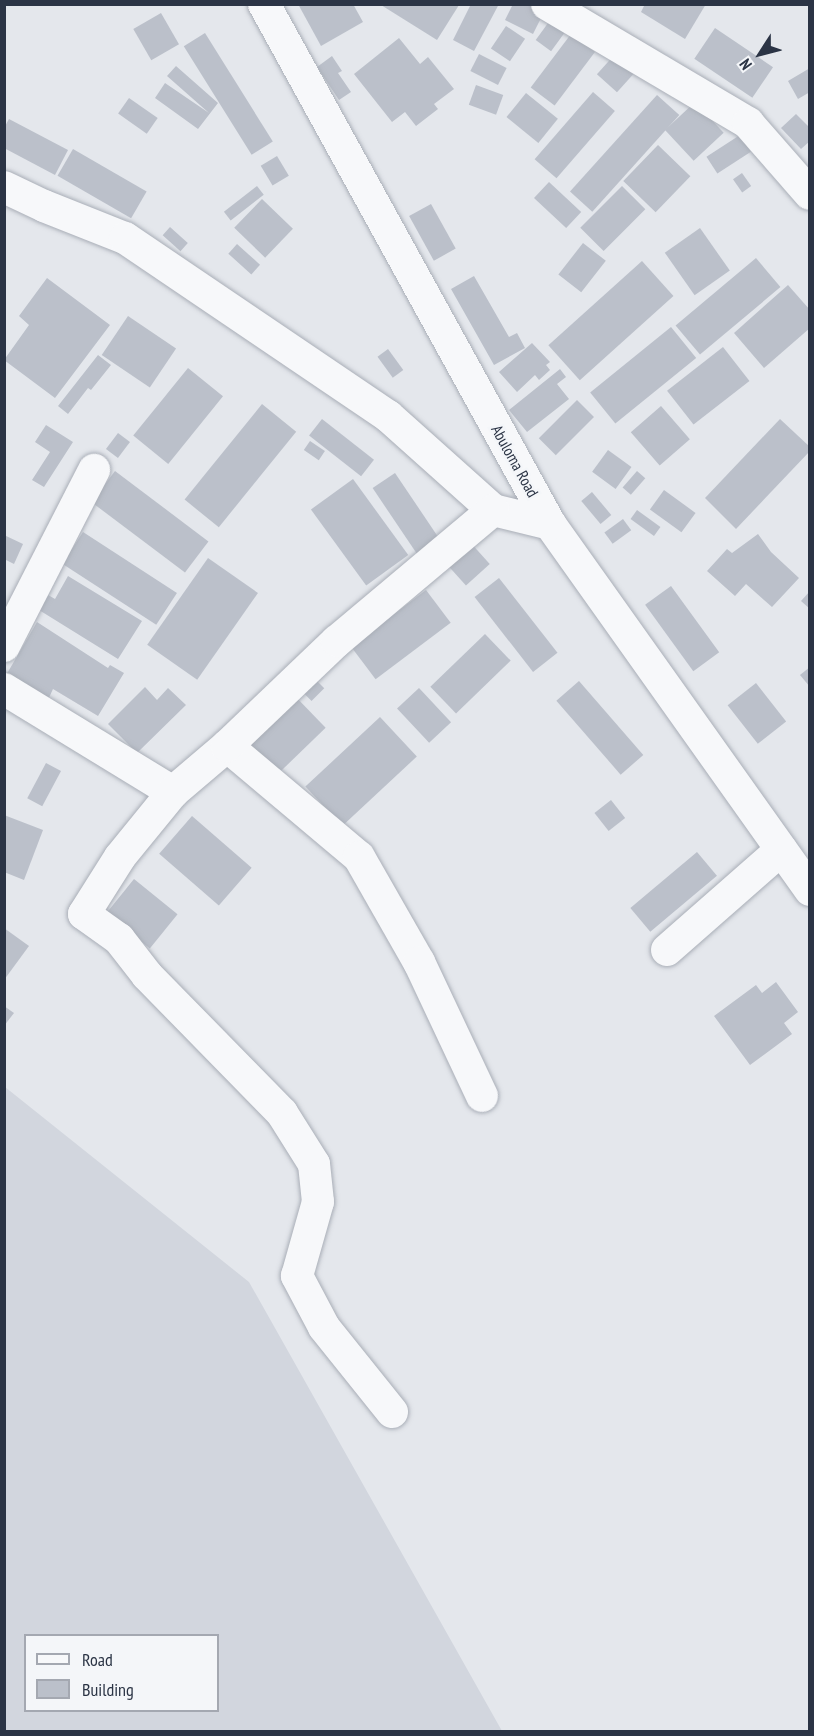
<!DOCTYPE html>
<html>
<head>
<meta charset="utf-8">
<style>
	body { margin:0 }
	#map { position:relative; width:814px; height:1736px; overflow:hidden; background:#e4e7ec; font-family:"PT Sans Narrow",sans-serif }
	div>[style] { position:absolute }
	.built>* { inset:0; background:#d2d6de }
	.building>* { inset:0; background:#bbc0ca; transform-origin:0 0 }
	.roads { filter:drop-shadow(0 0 2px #a9aeb7) drop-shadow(0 0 2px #a9aeb7) }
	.minor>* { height:32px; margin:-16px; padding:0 16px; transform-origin:16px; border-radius:16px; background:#f7f8fa }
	span { translate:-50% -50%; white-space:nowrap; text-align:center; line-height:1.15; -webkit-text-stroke:5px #f4f6f9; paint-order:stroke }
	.street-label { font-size:16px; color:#2b3445 }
	.frame { position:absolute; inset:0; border:6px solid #2b3445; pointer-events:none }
	.legend { position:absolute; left:24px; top:1634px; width:195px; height:78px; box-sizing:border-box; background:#f4f6f9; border:2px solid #a4a8b1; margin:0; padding:8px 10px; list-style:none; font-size:18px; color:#2b3445 }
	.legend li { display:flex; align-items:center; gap:12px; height:30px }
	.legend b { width:30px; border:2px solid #a4a8b1 }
	.north { position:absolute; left:730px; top:24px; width:60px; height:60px; -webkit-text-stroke:4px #f4f6f9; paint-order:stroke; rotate:234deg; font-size:16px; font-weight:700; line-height:24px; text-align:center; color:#2b3445 }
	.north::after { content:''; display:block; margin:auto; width:21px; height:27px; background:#2b3445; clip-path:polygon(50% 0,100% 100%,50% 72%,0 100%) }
</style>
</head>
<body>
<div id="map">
	<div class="built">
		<div style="clip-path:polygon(evenodd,5px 1087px,249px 1282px,502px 1731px,5px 1731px,5px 1087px,26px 1636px,218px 1636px,218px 1710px,26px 1710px,26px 1636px)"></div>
	</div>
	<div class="building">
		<div style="clip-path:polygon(298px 4px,353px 4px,363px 22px,321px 46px)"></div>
		<div style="clip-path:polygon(471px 4px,499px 4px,474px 51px,453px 40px)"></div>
		<div style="clip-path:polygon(513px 4px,531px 4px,544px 12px,533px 34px,505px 20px)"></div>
		<div style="clip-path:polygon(645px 4px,706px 4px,685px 39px,641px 12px)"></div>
		<div style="clip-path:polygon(381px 5px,459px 5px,437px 40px)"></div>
		<div style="left:161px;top:13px;width:36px;height:32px;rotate:60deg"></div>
		<div style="left:551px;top:19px;width:19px;height:26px;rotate:36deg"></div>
		<div style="left:506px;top:26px;width:23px;height:27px;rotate:34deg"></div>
		<div style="left:715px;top:28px;width:70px;height:37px;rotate:34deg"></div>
		<div style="left:205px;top:33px;width:128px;height:25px;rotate:58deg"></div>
		<div style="left:571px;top:34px;width:30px;height:67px;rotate:37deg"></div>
		<div style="clip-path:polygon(399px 38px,420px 64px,428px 57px,454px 89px,434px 104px,438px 109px,416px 126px,405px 112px,392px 122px,354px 74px)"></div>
		<div style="left:617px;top:52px;width:27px;height:30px;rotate:42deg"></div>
		<div style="left:479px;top:54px;width:31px;height:19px;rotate:27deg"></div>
		<div style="clip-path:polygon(332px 56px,342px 71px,338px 73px,351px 92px,339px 100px,317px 67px)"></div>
		<div style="clip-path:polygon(176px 66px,218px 103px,198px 129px,155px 98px,165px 83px,209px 113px,167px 76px)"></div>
		<div style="clip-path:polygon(810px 68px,810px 92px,798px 99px,788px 81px)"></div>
		<div style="left:476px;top:85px;width:29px;height:21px;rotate:20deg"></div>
		<div style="left:593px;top:92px;width:29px;height:89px;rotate:41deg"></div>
		<div style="left:526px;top:93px;width:41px;height:31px;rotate:39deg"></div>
		<div style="left:657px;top:95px;width:30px;height:130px;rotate:42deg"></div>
		<div style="left:129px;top:98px;width:35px;height:19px;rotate:35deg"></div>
		<div style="left:695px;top:102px;width:42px;height:41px;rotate:47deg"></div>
		<div style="clip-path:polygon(796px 114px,810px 128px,810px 141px,801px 149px,781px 128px)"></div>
		<div style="clip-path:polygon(9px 119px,68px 150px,55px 175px,4px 148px,4px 128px)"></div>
		<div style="left:740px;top:135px;width:20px;height:40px;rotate:57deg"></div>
		<div style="left:658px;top:145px;width:45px;height:50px;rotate:44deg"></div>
		<div style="left:73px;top:149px;width:85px;height:31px;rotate:30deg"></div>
		<div style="left:277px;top:156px;width:23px;height:19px;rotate:59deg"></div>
		<div style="left:742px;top:173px;width:16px;height:11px;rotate:55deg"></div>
		<div style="left:549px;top:182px;width:44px;height:22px;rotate:43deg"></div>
		<div style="left:257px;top:186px;width:11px;height:42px;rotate:52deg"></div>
		<div style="left:622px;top:186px;width:33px;height:59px;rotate:45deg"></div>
		<div style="left:262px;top:199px;width:43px;height:40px;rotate:44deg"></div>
		<div style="left:431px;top:204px;width:51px;height:25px;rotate:61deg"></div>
		<div style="left:170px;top:227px;width:24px;height:11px;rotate:42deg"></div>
		<div style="left:700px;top:228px;width:52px;height:43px;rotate:55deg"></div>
		<div style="left:583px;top:243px;width:29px;height:40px;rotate:38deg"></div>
		<div style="left:237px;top:244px;width:31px;height:13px;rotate:42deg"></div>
		<div style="left:756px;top:258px;width:38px;height:105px;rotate:50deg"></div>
		<div style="left:642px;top:261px;width:47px;height:126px;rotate:48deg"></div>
		<div style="clip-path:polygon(474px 276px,509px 337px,517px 333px,525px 348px,494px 365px,451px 289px)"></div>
		<div style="clip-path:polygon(47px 278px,110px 325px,55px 398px,4px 360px,29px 325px,19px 316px)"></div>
		<div style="clip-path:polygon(788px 285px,810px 310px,810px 328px,764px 368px,734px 333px)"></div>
		<div style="left:128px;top:316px;width:58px;height:47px;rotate:34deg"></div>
		<div style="left:671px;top:327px;width:40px;height:104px;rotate:51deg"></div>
		<div style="clip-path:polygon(532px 343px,550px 362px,546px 365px,550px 370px,539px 380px,535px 375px,517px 392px,499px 372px)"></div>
		<div style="left:723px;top:347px;width:43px;height:71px;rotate:52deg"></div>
		<div style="left:388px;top:349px;width:26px;height:13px;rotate:54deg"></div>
		<div style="clip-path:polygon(98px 355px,111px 365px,91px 390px,88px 388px,68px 414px,58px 406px)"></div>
		<div style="left:188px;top:368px;width:45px;height:87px;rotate:39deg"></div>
		<div style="clip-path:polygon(560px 369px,566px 377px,557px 384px,569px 399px,527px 432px,509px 410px)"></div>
		<div style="left:577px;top:400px;width:24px;height:54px;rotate:45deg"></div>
		<div style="left:262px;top:404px;width:44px;height:123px;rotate:39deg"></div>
		<div style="left:661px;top:406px;width:44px;height:40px;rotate:49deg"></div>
		<div style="left:322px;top:419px;width:66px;height:21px;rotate:38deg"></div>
		<div style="clip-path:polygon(780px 419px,810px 447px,810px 451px,736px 529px,705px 498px)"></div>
		<div style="clip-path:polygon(46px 425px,73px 442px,44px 487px,32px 480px,50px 452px,35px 442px)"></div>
		<div style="left:118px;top:433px;width:15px;height:20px;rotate:37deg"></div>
		<div style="left:310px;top:441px;width:18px;height:11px;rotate:34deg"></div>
		<div style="left:608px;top:450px;width:29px;height:27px;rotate:36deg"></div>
		<div style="left:115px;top:471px;width:117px;height:39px;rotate:37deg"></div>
		<div style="left:637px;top:471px;width:11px;height:22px;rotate:41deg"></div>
		<div style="left:395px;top:473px;width:81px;height:27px;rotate:56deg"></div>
		<div style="left:353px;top:479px;width:94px;height:52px;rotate:54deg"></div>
		<div style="left:664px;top:490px;width:39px;height:24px;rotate:36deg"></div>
		<div style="left:592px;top:492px;width:30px;height:14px;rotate:50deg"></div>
		<div style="left:637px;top:510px;width:29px;height:11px;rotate:36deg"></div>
		<div style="left:623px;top:519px;width:14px;height:23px;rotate:54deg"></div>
		<div style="left:83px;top:532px;width:112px;height:38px;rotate:33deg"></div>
		<div style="clip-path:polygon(758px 534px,771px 552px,799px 578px,772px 607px,746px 584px,735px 596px,707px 571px,727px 549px,732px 553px)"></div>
		<div style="clip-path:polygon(4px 535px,23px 544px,14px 564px,4px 559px)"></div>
		<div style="left:469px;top:541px;width:31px;height:32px;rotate:48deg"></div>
		<div style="left:208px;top:558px;width:61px;height:106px;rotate:35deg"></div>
		<div style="clip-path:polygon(68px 576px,142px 621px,118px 659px,39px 610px,48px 595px,55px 599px)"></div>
		<div style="left:499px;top:578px;width:95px;height:31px;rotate:52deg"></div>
		<div style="left:671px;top:586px;width:82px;height:32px;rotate:54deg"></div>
		<div style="left:426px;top:590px;width:41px;height:94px;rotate:53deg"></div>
		<div style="clip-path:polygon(810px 591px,810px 609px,801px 601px)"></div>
		<div style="clip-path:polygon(37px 622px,108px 668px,110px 665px,124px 673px,98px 716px,53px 689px,47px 702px,5px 677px)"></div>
		<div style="left:485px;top:634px;width:37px;height:76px;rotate:46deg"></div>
		<div style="clip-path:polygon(810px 667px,810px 687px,800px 675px)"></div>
		<div style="left:308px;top:672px;width:23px;height:18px;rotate:45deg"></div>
		<div style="left:579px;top:681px;width:98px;height:30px;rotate:49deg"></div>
		<div style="left:756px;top:683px;width:49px;height:36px;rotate:52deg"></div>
		<div style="clip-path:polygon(145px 687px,157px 700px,168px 688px,186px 705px,137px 753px,108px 724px)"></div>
		<div style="left:419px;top:688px;width:47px;height:30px;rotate:47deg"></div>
		<div style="left:293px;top:694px;width:47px;height:69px;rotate:46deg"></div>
		<div style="left:380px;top:717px;width:54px;height:102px;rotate:47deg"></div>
		<div style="left:46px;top:763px;width:17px;height:40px;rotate:28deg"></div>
		<div style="left:611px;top:800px;width:23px;height:21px;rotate:52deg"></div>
		<div style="clip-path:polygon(4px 815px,43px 830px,24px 880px,4px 872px)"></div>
		<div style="left:192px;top:816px;width:79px;height:50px;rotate:41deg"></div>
		<div style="left:697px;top:852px;width:31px;height:87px;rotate:50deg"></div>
		<div style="left:134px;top:879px;width:56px;height:44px;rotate:39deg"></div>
		<div style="clip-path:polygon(4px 928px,29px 946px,4px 980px)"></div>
		<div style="clip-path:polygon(776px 982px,798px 1012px,784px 1023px,792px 1034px,750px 1065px,714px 1016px,756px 985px,762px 993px)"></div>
		<div style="clip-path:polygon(4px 1006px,14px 1013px,4px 1026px)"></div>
	</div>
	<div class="roads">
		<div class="minor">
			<div style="left:264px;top:4px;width:593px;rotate:61.19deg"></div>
			<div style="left:550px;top:524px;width:449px;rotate:54.6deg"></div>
			<div style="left:547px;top:4px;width:234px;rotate:30.6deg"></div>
			<div style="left:748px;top:123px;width:94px;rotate:48.9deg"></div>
			<div style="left:4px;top:187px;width:44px;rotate:25.4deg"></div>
			<div style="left:44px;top:206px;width:87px;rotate:21.6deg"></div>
			<div style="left:125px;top:238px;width:318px;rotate:34.1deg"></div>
			<div style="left:388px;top:416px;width:141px;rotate:41.8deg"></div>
			<div style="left:493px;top:510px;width:59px;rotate:13.8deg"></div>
			<div style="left:4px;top:646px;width:198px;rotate:-62.9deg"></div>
			<div style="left:4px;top:689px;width:198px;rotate:31.4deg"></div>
			<div style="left:227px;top:746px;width:172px;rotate:40.1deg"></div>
			<div style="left:359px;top:857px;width:121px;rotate:60.3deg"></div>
			<div style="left:419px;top:962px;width:148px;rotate:64.8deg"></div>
			<div style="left:667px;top:950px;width:152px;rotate:-41.3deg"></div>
			<div style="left:392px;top:1412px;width:109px;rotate:-128.7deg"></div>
			<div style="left:324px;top:1327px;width:58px;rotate:-117.9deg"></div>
			<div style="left:297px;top:1276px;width:77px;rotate:-74.2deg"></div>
			<div style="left:318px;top:1202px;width:38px;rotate:-96deg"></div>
			<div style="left:314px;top:1164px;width:60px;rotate:-122.1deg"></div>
			<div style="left:282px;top:1113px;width:193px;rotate:-134.4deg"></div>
			<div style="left:147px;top:975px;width:46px;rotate:-127.9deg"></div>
			<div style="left:119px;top:939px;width:43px;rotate:-144.5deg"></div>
			<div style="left:84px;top:914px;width:67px;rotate:-57.7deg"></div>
			<div style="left:120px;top:857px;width:84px;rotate:-50.8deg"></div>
			<div style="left:173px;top:792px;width:71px;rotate:-40.4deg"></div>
			<div style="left:227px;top:746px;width:152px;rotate:-43.7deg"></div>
			<div style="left:337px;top:641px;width:204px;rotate:-40deg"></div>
		</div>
	</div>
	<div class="street-label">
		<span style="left:515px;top:461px;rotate:61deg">Abuloma Road</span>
	</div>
	<div class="frame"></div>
	<ul class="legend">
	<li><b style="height:8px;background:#f7f8fa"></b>Road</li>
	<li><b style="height:16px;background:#bbc0ca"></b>Building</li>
	</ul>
	<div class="north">N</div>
</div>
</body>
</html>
